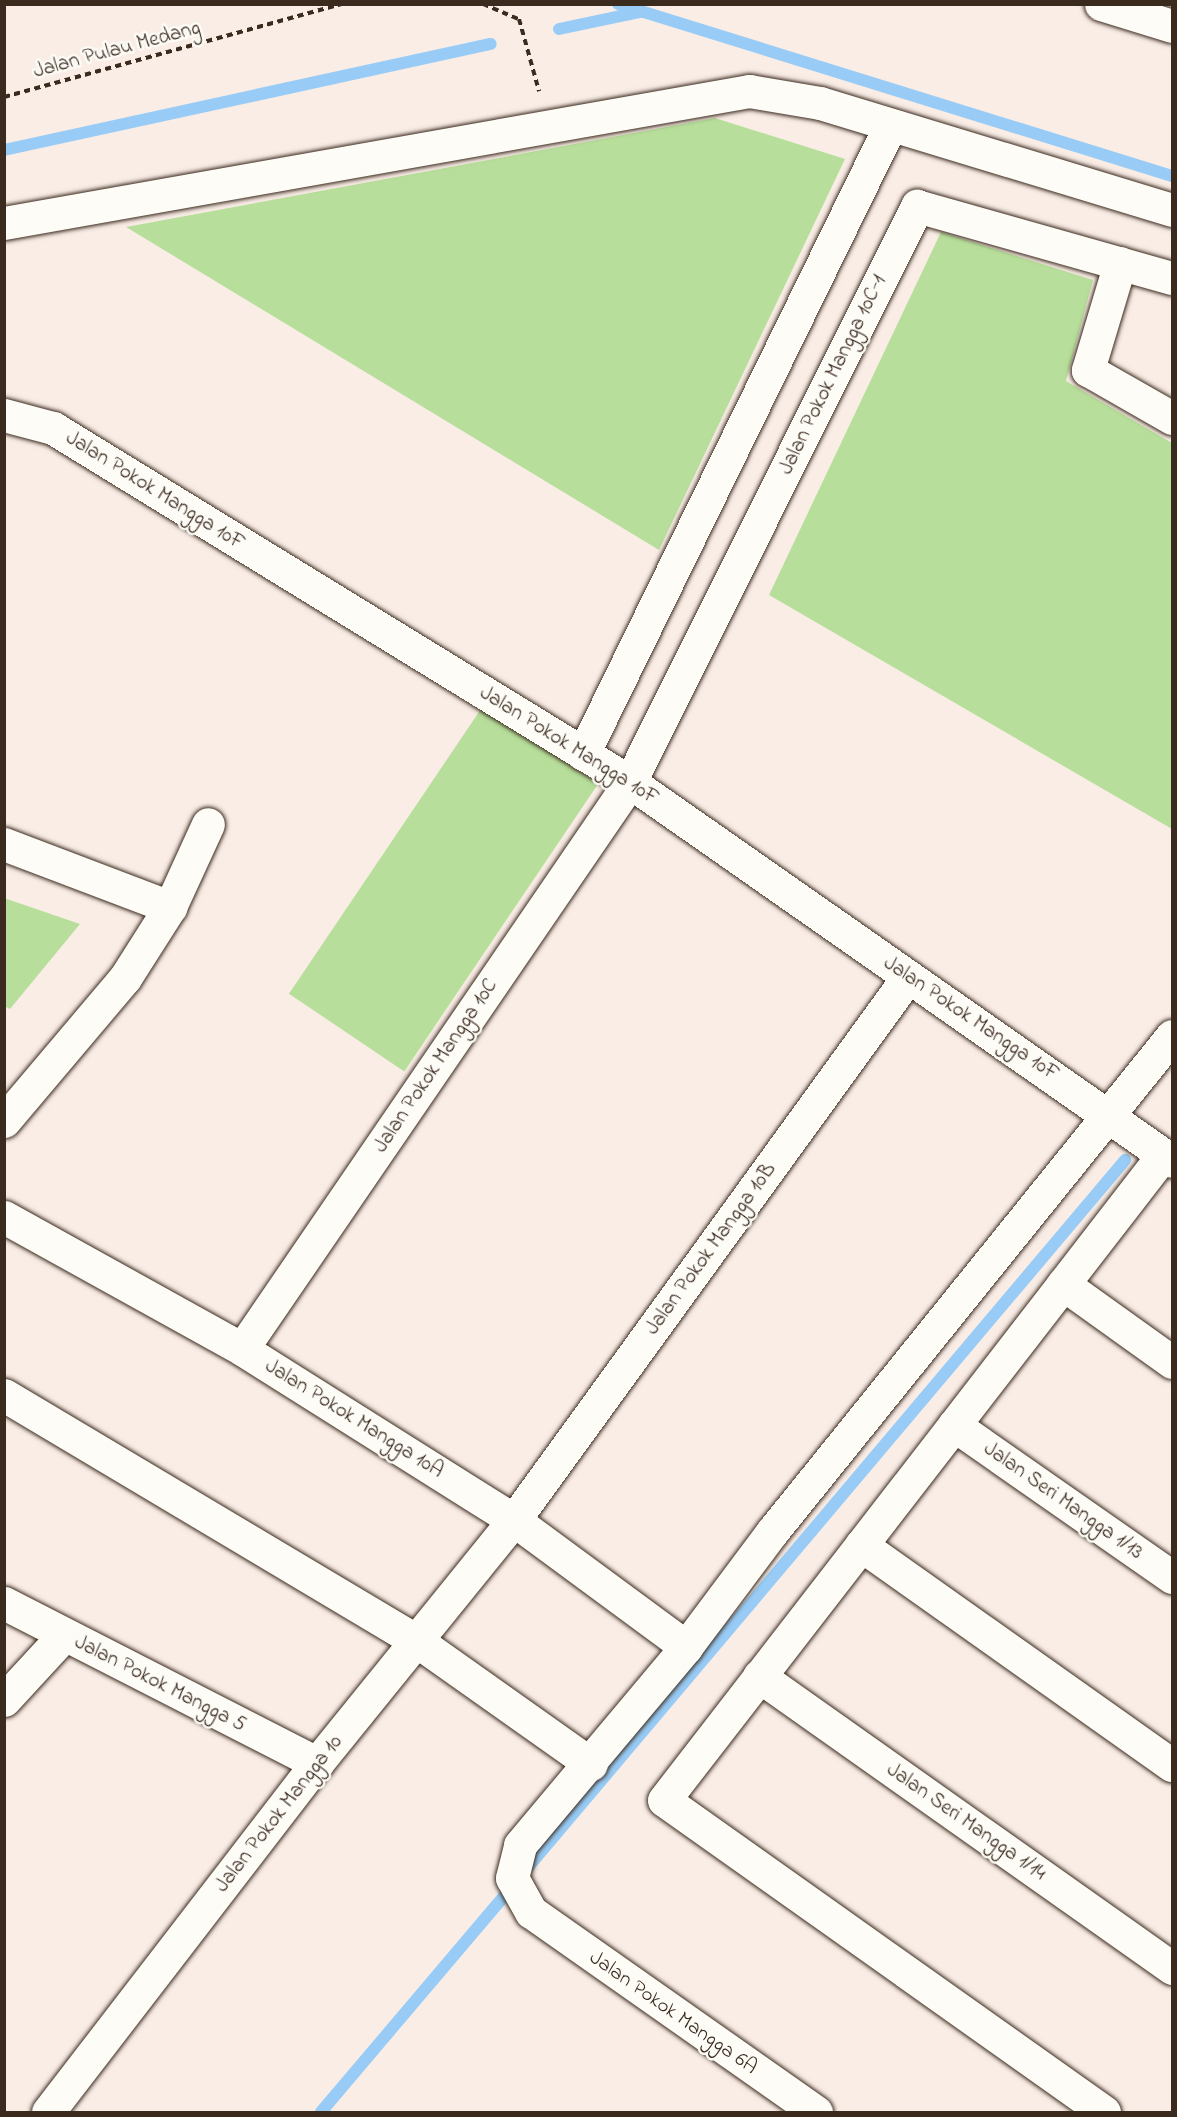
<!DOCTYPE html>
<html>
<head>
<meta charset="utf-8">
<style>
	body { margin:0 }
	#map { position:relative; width:1177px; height:2117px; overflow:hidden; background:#f9ede6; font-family:"Indie Flower",sans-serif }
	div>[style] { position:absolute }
	.green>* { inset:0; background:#b7df9b; transform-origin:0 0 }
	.stream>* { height:12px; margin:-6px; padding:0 6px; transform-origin:6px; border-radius:6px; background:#98ccf6 }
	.path>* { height:4px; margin-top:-2px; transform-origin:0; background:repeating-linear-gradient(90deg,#3b2a1e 0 6px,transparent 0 10.5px) }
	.roads { filter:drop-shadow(0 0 2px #3b2a1e) drop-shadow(0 0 2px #3b2a1e) }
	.minor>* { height:33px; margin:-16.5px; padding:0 16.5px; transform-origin:16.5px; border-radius:16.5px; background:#fdfcf7 }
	span { translate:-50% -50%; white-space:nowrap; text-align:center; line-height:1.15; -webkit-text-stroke:5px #fdfcf7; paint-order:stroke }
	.street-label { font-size:21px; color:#3b2a1e }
	.frame { position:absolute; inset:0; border:6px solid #3b2a1e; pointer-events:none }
</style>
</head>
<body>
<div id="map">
	<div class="green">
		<div style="clip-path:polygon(715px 118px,845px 159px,659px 550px,126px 227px)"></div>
		<div style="clip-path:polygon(941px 232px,1093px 280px,1066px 381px,1172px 443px,1172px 829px,769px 595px)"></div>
		<div style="left:483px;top:706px;width:139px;height:347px;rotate:34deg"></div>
		<div style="clip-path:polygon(4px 898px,80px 924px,10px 1009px,4px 1006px)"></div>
	</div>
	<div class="stream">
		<div style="left:618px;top:4px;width:580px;rotate:17.25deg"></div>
		<div style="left:559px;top:29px;width:83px;rotate:-11.9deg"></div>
		<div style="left:4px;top:150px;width:498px;rotate:-12.3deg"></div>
		<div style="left:524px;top:1872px;width:932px;rotate:-49.83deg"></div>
		<div style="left:321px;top:2112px;width:297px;rotate:-49.7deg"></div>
	</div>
	<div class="path">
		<div style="left:483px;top:4px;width:39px;rotate:23deg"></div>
		<div style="left:519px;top:19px;width:75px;rotate:74.5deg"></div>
		<div style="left:4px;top:97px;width:351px;rotate:-15.4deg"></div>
	</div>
	<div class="roads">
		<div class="minor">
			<div style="left:1101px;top:4px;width:74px;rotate:17.2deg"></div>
			<div style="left:4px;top:223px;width:757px;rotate:-10.05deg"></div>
			<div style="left:749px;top:91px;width:72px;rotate:9.6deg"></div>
			<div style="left:820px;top:103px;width:368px;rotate:16.9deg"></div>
			<div style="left:1120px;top:263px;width:112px;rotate:106.7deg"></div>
			<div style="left:1088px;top:370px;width:97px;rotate:29.7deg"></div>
			<div style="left:4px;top:415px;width:51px;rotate:14.9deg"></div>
			<div style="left:53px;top:428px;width:677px;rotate:31.53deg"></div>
			<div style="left:630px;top:782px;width:661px;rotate:34.96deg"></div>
			<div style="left:583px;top:754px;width:697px;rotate:-63.95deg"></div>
			<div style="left:4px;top:844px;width:178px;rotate:20.8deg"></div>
			<div style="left:4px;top:1121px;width:187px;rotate:-49.8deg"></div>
			<div style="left:125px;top:978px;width:84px;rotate:-57.6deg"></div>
			<div style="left:170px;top:907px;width:91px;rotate:-65.4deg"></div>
			<div style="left:4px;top:1217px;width:272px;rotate:29deg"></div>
			<div style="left:242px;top:1349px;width:321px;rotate:32.2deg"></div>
			<div style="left:514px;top:1520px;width:214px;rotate:36.4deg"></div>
			<div style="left:1063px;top:1284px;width:134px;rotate:35.6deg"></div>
			<div style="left:242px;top:1349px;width:687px;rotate:-55.62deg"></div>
			<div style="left:630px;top:782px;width:644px;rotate:-63.51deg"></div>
			<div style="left:917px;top:206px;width:265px;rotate:15.8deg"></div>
			<div style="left:4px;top:1395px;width:481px;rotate:30.8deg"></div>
			<div style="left:417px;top:1641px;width:213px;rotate:35.3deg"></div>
			<div style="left:954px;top:1425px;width:266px;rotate:34.9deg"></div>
			<div style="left:861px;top:1545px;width:381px;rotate:35.3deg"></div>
			<div style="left:4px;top:1603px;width:352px;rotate:27.1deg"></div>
			<div style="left:759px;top:1676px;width:506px;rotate:35.26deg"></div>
			<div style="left:4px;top:1700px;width:87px;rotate:-47.3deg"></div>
			<div style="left:48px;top:2112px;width:441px;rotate:-52.4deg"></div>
			<div style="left:317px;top:1763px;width:313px;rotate:-51deg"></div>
			<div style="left:514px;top:1520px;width:671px;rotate:-54.04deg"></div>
			<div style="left:816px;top:2112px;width:348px;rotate:-144.9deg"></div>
			<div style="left:531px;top:1912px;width:39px;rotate:-119deg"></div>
			<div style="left:512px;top:1878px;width:34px;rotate:-76deg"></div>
			<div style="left:520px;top:1845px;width:258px;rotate:-50deg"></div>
			<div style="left:686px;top:1647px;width:144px;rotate:-53.2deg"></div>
			<div style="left:772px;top:1532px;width:637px;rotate:-51.12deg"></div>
			<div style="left:1104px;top:2112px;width:539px;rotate:-144.66deg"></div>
			<div style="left:664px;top:1800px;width:815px;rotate:-52.27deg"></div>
		</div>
	</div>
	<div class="street-label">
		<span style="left:117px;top:50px;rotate:-15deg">Jalan Pulau Medang</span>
		<span style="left:833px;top:375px;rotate:-64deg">Jalan Pokok Mangga 10C-1</span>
		<span style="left:155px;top:491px;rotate:32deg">Jalan Pokok Mangga 10F</span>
		<span style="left:569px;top:746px;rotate:32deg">Jalan Pokok Mangga 10F</span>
		<span style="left:971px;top:1019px;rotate:34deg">Jalan Pokok Mangga 10F</span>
		<span style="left:436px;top:1066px;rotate:-56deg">Jalan Pokok Mangga 10C</span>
		<span style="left:711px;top:1249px;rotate:-54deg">Jalan Pokok Mangga 10B</span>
		<span style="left:354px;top:1419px;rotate:32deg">Jalan Pokok Mangga 10A</span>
		<span style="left:1063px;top:1501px;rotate:35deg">Jalan Seri Mangga 1/13</span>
		<span style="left:160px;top:1684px;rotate:27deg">Jalan Pokok Mangga 5</span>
		<span style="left:279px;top:1814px;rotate:-52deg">Jalan Pokok Mangga 10</span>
		<span style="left:966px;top:1822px;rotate:35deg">Jalan Seri Mangga 1/14</span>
		<span style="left:673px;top:2013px;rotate:35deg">Jalan Pokok Mangga 6A</span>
	</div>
	<div class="frame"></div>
</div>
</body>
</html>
